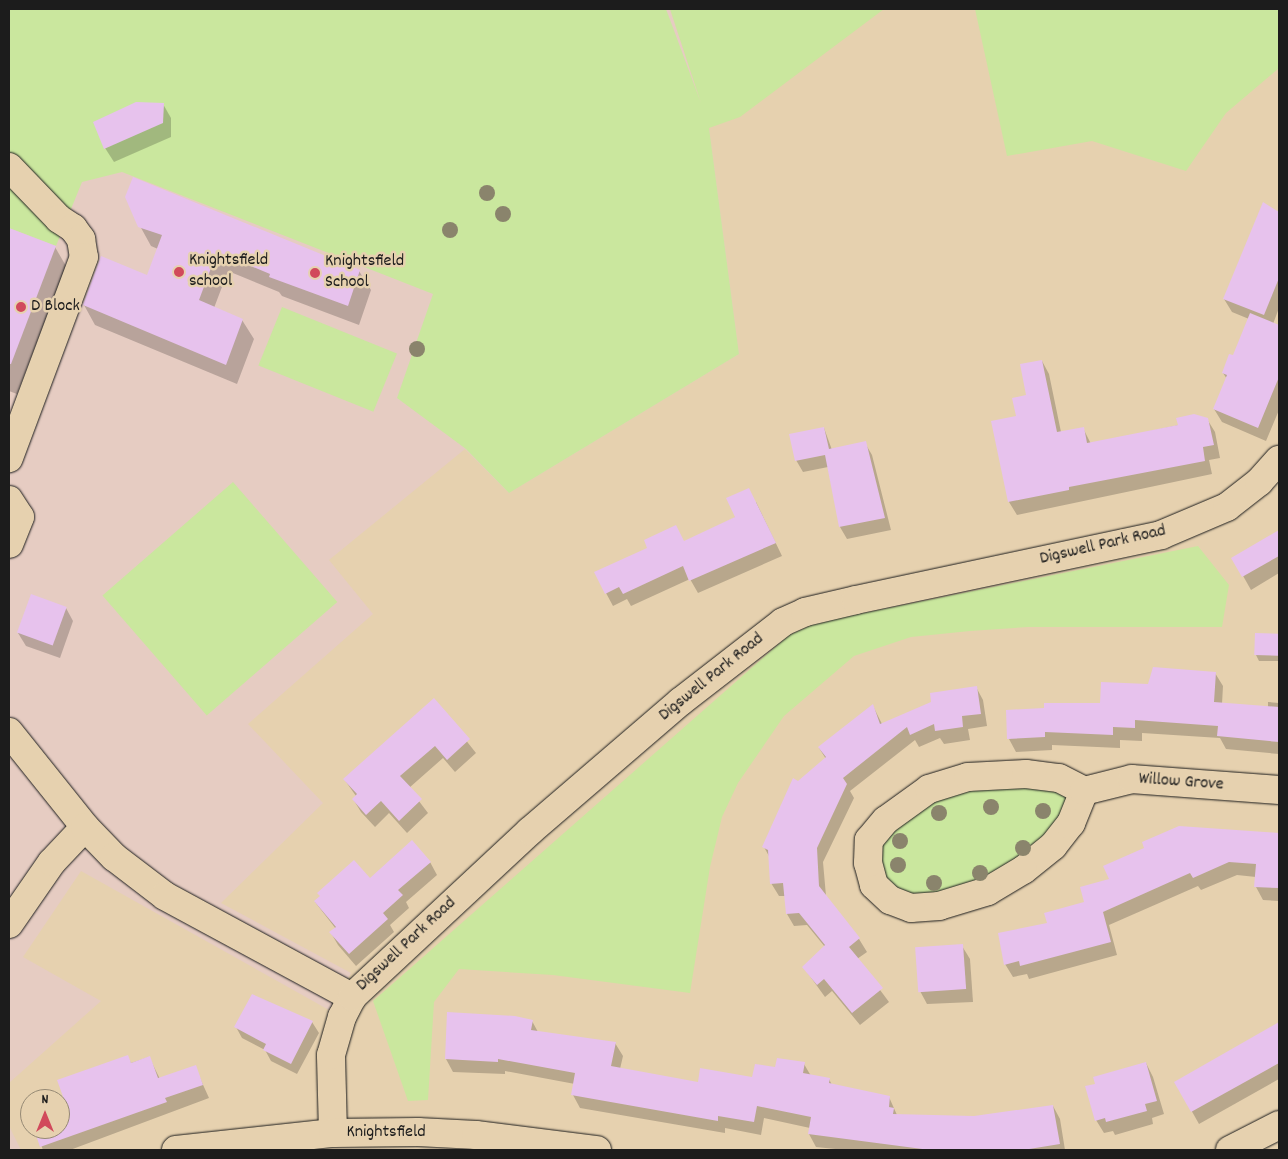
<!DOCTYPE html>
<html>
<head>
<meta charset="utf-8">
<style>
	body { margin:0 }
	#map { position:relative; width:1288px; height:1159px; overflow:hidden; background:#e6d1af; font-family:Dekko,sans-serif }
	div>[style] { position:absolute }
	.built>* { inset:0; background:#e6ccc2 }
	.green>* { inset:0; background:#cae79e; transform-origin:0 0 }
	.shadow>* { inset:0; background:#0003 }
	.building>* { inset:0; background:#e7c2ed; transform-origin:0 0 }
	.roads { filter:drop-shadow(0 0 1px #1c1c1c) drop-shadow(0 0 1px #1c1c1c) }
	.minor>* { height:28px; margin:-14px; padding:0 14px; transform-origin:14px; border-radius:14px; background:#e6d1af }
	.trees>* { width:16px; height:16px; margin:-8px; border-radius:50%; background:#8a846c }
	.dots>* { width:14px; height:14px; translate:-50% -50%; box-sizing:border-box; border:2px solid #e6d1af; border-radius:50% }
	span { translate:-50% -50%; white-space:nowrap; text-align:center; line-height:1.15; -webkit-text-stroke:5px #e6d1af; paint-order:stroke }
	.poi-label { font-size:18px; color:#1c1c1c }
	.left { translate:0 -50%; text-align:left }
	.street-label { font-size:18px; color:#1c1c1c }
	.frame { position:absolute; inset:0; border:10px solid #1c1c1c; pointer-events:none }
	.north { position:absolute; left:20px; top:1089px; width:50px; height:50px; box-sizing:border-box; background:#e6d1af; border:1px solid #958974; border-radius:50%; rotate:0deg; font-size:14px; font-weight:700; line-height:20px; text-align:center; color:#1c1c1c }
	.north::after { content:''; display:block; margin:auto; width:18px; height:22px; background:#d1495b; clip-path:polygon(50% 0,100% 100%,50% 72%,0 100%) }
</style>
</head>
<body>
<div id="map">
	<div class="built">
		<div style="clip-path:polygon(9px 9px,670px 9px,709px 128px,739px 354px,509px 493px,465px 449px,329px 560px,373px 614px,248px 724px,323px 803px,221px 903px,351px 973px,329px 1010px,81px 871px,23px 957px,101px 1001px,9px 1083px)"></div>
		<div style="clip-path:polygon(9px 1126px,21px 1150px,9px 1150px)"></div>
	</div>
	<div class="green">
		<div style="clip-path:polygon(9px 9px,666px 9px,701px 103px,670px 9px,884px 9px,740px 117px,709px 128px,739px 354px,509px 493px,466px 449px,397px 398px,433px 294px,122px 172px,82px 182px,56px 246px,9px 228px)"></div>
		<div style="clip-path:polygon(975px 9px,1279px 9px,1279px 68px,1226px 113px,1186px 171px,1092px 141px,1007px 156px)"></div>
		<div style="left:282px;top:307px;width:124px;height:63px;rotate:22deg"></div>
		<div style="left:233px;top:482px;width:159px;height:173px;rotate:49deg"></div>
		<div style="clip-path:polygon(1198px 546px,1229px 585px,1222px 627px,1028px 627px,970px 631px,911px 637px,854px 656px,784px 716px,738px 783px,722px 817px,710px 867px,690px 993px,553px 975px,459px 969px,434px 1002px,428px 1100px,408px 1101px,373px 1001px,789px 635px,818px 622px)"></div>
		<div style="clip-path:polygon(1056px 786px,1070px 799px,1043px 841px,979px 885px,913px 900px,887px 882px,880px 863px,880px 847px,892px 826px,920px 806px,961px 791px)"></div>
	</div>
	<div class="shadow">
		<div style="clip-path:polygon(163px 104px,171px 118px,171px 137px,114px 162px,105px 148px)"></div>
		<div style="clip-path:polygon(1263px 204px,1279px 214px,1279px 308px,1273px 324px,1279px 326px,1279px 410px,1266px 441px,1222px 422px,1214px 409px,1227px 379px,1223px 373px,1234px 357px,1249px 319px,1232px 312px,1224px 299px)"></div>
		<div style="clip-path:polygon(140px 226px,359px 271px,371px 290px,359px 325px,282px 296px,279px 292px,228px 271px,214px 308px,242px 320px,254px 339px,237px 384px,95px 325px,84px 305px,148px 277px,158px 249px,151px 246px)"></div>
		<div style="clip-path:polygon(9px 229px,55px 247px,66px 266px,17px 394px,9px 391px)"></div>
		<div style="clip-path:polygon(1042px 361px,1049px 374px,1061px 432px,1083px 428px,1091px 444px,1207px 419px,1215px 432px,1220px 458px,1209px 460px,1212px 474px,1017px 515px,1009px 502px,993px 422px,1017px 417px)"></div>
		<div style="clip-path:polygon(824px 428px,832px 450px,865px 443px,872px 455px,891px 530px,847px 539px,840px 527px,828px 467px,803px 472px,796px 460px)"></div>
		<div style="clip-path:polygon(756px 502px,782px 556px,698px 593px,690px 579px,631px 606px,627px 599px,613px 606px,606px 593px,684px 543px,736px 517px)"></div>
		<div style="clip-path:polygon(1279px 532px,1279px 573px,1251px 590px,1233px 558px)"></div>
		<div style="clip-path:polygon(66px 608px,73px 621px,60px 658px,26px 646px,18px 633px)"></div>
		<div style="clip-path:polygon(1256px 635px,1279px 635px,1279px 661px,1259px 661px,1256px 655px)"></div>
		<div style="clip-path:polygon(1215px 673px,1223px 686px,1222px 704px,1268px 707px,1268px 702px,1279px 703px,1279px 754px,1226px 749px,1220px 738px,1142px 733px,1142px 741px,1120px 740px,1120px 748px,1052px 745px,1052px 750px,1016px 752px,1009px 739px,1149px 685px)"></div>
		<div style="clip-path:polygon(976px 687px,983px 700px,987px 726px,968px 729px,970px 740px,944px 744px,940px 738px,919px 747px,915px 740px,850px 791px,854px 798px,823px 862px,826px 896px,859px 939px,867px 952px,857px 959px,889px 1002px,860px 1025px,832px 991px,825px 997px,804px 968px,825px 947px,807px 925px,794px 926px,787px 914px,786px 896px,779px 896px,771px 883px,770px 858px,764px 847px,798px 782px,826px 759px,819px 748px,873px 706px,882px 724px)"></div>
		<div style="clip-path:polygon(434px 700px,476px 753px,455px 772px,443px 758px,409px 788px,428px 813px,407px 833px,389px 813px,375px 827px,361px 812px,353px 799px,356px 796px,344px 779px)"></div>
		<div style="clip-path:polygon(1278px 834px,1279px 901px,1263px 900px,1256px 887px,1256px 877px,1237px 875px,1201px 890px,1198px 886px,1109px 925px,1117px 955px,1029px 979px,1027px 974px,1013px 977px,1005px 964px,1049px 924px,1085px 903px)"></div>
		<div style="clip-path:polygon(430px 862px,437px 875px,406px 902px,409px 908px,390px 925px,394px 932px,356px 966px,338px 945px,331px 933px,336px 929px,315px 902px)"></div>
		<div style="clip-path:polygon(962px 946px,970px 959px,973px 1002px,927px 1004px,920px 991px)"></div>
		<div style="clip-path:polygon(532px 1021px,538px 1032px,615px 1043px,623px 1056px,620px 1069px,699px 1084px,753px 1078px,776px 1069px,804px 1064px,811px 1076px,829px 1079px,832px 1085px,889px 1097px,897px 1115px,974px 1117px,1053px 1106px,1060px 1119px,1065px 1150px,845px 1150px,816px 1147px,809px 1134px,810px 1128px,764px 1118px,761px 1135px,725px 1128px,725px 1133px,580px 1108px,573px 1095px,575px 1084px,505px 1071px,505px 1074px,453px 1072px,446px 1059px)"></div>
		<div style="clip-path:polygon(312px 1022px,319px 1033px,297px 1074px,271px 1061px,265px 1050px,242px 1038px,236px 1027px)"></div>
		<div style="clip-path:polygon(1279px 1024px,1279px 1079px,1199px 1124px,1176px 1083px)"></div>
		<div style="clip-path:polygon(127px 1056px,131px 1063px,149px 1057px,160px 1079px,195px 1067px,209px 1098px,70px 1150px,43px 1150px,35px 1129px,60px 1129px,60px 1105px)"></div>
		<div style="clip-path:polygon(1146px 1063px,1153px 1077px,1164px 1114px,1152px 1118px,1153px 1124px,1115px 1135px,1113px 1131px,1104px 1133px,1096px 1120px,1096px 1085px)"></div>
	</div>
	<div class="building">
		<div style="clip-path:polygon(136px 102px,164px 103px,163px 123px,104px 149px,93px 122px)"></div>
		<div style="clip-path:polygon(133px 177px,360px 270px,348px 306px,269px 277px,270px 274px,217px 252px,199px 300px,243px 319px,226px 365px,83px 305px,101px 256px,147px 275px,162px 235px,138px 227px,125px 197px)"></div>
		<div style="clip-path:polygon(1263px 202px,1279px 212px,1279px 278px,1264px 315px,1223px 299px)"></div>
		<div style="clip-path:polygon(9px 228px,56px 246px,11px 364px,9px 364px)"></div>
		<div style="clip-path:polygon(1250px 313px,1279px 325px,1279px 377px,1258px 428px,1213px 409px,1227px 375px,1222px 373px,1229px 354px,1233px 355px)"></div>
		<div style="clip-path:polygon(1042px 360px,1057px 432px,1084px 427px,1087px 443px,1178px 425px,1176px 418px,1194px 414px,1208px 418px,1214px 445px,1203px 447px,1205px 461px,1069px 487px,1069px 490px,1008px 502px,991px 421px,1016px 416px,1012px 398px,1026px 395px,1020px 364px)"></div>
		<div style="clip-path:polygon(824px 427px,829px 449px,866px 441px,885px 518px,839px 527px,825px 455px,795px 461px,789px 434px)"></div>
		<div style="clip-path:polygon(749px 488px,776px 543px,689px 581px,683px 566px,623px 594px,619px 587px,605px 594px,594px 572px,647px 548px,644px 540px,676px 525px,684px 541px,735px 517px,726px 498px)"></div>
		<div style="clip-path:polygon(1279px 530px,1279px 556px,1242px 577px,1231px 558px)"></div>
		<div style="left:31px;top:594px;width:38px;height:41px;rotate:20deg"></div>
		<div style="left:1255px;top:633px;width:24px;height:22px;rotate:2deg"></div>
		<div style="clip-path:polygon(1153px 667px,1216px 672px,1214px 702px,1279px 707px,1279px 742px,1217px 736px,1218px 726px,1135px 720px,1135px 728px,1113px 727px,1113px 735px,1045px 732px,1045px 737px,1007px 739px,1006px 710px,1044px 708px,1044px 703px,1100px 703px,1101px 682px,1148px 684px)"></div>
		<div style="clip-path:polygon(977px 686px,981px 714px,962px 716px,963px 727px,935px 731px,934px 724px,910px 735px,907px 727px,843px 778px,847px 784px,817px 848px,819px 886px,860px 938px,849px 947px,883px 988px,852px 1013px,824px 979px,817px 985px,802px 967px,825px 945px,799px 913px,786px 914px,783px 883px,770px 884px,768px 850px,762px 847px,793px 778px,798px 781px,826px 757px,818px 747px,873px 704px,880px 724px,931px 702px,930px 693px)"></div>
		<div style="clip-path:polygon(434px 698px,470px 739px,447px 760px,435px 746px,400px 776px,422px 799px,399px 821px,381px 801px,366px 815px,352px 799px,357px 794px,343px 779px)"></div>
		<div style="clip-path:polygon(1179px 826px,1279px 833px,1279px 888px,1254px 887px,1256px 864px,1229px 862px,1193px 878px,1190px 873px,1103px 912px,1111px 942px,1020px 966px,1019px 961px,1004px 965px,998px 933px,1047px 923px,1044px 913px,1084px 902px,1080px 887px,1109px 879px,1103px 866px,1144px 848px,1142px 842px)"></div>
		<div style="clip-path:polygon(412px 840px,431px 862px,398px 890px,403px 895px,383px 913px,388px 919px,349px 954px,329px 932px,336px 927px,314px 901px,320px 896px,317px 893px,354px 860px,370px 878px)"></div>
		<div style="left:963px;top:944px;width:45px;height:48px;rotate:86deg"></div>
		<div style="clip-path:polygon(252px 994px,313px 1021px,291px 1064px,263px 1050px,266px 1044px,234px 1027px)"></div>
		<div style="clip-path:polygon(447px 1012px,515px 1016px,533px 1020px,531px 1030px,616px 1042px,611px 1066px,698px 1082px,700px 1068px,752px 1077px,755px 1064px,775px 1067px,777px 1058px,805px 1062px,803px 1073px,830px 1078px,829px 1083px,890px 1096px,889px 1107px,894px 1108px,893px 1114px,974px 1116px,1053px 1105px,1060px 1144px,1023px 1150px,930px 1150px,808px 1134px,811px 1117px,757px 1106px,754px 1122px,718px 1116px,718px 1121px,571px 1095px,575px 1073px,498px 1059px,498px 1062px,445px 1059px)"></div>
		<div style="clip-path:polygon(1279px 1022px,1279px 1063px,1191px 1112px,1174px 1082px)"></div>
		<div style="clip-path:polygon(128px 1055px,131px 1063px,150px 1056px,158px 1078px,196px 1065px,203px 1085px,165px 1098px,167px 1102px,40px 1147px,34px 1129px,60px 1129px,60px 1103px,65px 1102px,57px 1080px)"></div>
		<div style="clip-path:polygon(1146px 1062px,1157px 1101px,1145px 1104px,1147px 1111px,1106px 1122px,1105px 1118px,1095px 1121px,1085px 1086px,1095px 1084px,1093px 1077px)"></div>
	</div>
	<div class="roads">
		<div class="minor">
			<div style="left:9px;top:167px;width:72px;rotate:46.1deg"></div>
			<div style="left:59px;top:219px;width:17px;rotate:33deg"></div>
			<div style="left:73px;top:228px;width:14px;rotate:54deg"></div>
			<div style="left:81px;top:239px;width:18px;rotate:81deg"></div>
			<div style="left:84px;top:257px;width:215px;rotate:110.5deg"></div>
			<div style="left:9px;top:500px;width:20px;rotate:57deg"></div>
			<div style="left:20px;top:517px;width:29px;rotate:112deg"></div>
			<div style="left:9px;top:732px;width:122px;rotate:51.3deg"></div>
			<div style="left:1084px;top:791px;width:35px;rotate:112deg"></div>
			<div style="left:1071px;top:823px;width:29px;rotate:128deg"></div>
			<div style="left:1053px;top:846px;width:38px;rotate:141deg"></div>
			<div style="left:1023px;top:870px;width:41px;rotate:149deg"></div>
			<div style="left:988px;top:891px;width:51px;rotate:163deg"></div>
			<div style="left:939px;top:906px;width:28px;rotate:176deg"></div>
			<div style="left:911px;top:908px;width:22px;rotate:-159deg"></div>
			<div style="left:890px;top:900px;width:22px;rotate:-137deg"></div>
			<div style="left:874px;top:885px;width:23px;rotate:-105deg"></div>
			<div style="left:868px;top:863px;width:23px;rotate:-88deg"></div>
			<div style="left:869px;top:840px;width:26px;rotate:-50deg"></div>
			<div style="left:886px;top:820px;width:53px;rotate:-35.8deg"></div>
			<div style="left:929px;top:789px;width:41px;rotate:-17.1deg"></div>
			<div style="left:968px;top:777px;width:58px;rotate:-3deg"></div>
			<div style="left:1026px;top:774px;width:33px;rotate:7deg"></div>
			<div style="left:1059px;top:778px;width:28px;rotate:27deg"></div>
			<div style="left:1084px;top:791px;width:49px;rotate:-14deg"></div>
			<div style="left:1132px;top:779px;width:147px;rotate:4.3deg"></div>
			<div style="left:9px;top:924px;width:75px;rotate:-55.3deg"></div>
			<div style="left:52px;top:862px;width:48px;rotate:-46.7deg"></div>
			<div style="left:85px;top:827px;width:42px;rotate:46deg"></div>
			<div style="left:114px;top:857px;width:64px;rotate:37.4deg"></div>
			<div style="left:165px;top:896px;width:213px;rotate:28.4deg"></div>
			<div style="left:333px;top:1133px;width:78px;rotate:-91.5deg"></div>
			<div style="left:331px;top:1055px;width:40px;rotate:-74deg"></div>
			<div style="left:342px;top:1017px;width:22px;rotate:-63deg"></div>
			<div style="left:352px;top:997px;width:243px;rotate:-43deg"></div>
			<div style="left:530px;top:831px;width:198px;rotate:-40.7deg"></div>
			<div style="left:680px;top:702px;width:130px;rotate:-37.8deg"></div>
			<div style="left:783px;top:622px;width:24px;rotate:-24deg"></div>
			<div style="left:805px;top:612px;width:52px;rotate:-13.2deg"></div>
			<div style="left:856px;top:600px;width:312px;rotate:-12deg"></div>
			<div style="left:1161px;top:535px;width:72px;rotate:-23deg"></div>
			<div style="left:1227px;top:507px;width:41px;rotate:-38deg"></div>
			<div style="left:1259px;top:482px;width:30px;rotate:-48deg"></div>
			<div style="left:176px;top:1150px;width:158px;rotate:-6.2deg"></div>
			<div style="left:333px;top:1133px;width:85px;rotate:-0.7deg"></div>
			<div style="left:418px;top:1132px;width:58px;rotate:3deg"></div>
			<div style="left:476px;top:1135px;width:122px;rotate:7.1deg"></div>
			<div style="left:1230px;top:1150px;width:55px;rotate:-27deg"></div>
		</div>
	</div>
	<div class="trees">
		<div style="left:487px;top:193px"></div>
		<div style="left:503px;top:214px"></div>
		<div style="left:450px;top:230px"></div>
		<div style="left:417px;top:349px"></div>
		<div style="left:991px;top:807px"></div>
		<div style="left:1043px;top:811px"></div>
		<div style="left:939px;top:813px"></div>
		<div style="left:900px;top:841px"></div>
		<div style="left:1023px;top:848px"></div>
		<div style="left:898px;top:865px"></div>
		<div style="left:980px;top:873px"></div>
		<div style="left:934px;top:883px"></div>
	</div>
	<div class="dots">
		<div style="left:179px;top:272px;background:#d1495b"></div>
		<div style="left:315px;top:273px;background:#d1495b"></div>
		<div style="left:21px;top:307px;background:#d1495b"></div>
	</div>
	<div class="poi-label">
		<span class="left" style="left:189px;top:272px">Knightsfield<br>school</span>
		<span class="left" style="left:325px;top:273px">Knightsfield<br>School</span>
		<span class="left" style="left:31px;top:307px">D Block</span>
	</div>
	<div class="street-label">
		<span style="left:1103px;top:546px;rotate:-13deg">Digswell Park Road</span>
		<span style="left:712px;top:678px;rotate:-39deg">Digswell Park Road</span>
		<span style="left:1181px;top:783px;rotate:4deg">Willow Grove</span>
		<span style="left:407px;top:945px;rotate:-43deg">Digswell Park Road</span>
		<span style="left:386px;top:1133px">Knightsfield</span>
	</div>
	<div class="frame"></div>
	<div class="north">N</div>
</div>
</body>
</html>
